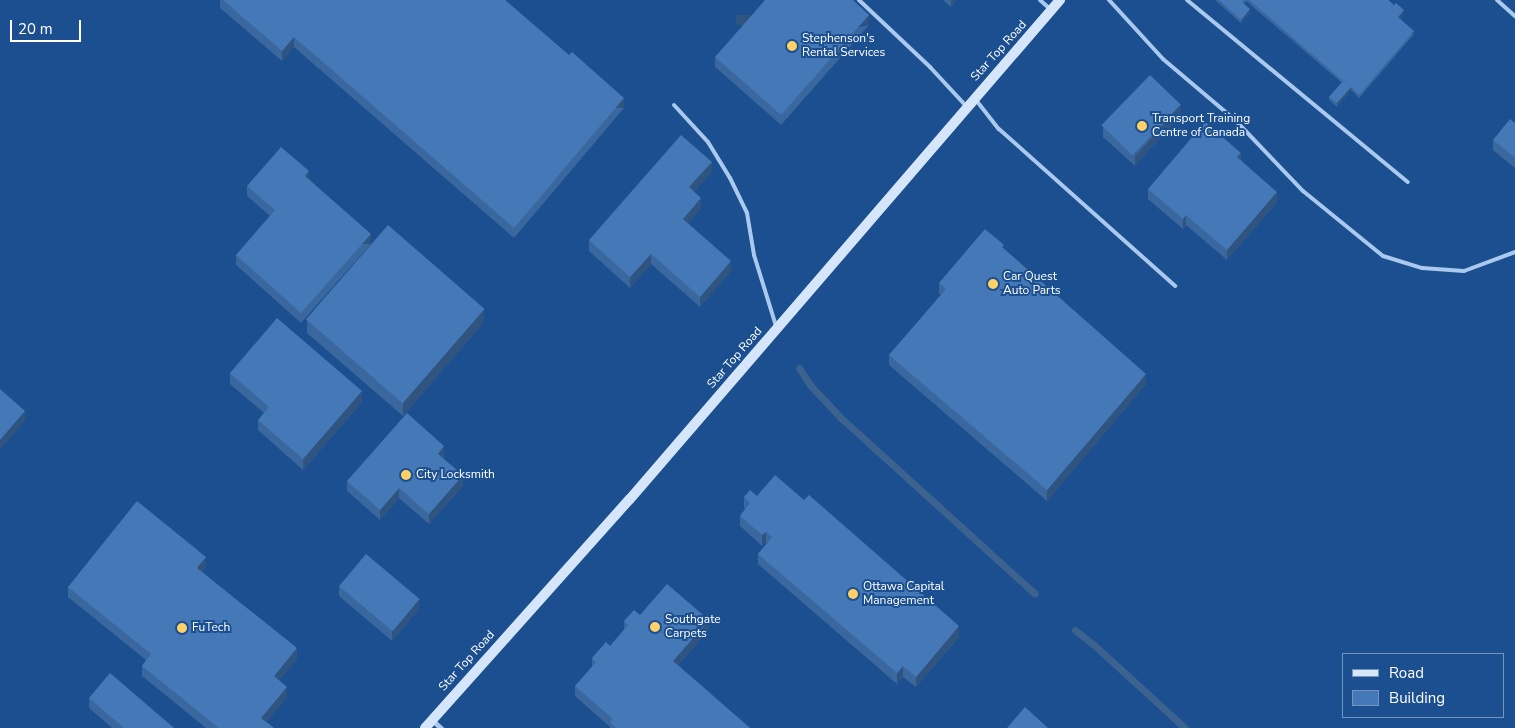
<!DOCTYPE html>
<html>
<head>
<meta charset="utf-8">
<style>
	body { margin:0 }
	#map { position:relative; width:1515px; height:728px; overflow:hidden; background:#1b4f8f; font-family:"Nunito Sans",sans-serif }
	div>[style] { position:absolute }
	.stream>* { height:7px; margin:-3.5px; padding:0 3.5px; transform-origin:3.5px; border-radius:3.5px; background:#3c6290 }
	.lane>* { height:4px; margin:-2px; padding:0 2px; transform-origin:2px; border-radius:2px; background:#a9c9ee }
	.street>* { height:5px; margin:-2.5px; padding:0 2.5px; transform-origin:2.5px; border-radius:2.5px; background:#a9c9ee }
	.secondary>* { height:10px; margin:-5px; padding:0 5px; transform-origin:5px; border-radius:5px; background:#d6e6fa }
	.wall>* { inset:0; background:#3a679d }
	.shaded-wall>* { inset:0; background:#305480; transform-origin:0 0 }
	.building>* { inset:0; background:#4478b7; transform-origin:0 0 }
	.dots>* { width:14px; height:14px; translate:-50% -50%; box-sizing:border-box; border:2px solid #1b4f8f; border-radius:50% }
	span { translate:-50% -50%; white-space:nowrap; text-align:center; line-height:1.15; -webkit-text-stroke:4px #1b4f8f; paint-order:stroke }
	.poi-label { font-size:12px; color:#fff }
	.left { translate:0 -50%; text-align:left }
	.street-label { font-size:12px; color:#fff }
	.legend { position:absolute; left:1342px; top:653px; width:162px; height:65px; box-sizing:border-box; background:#1b4f8f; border:1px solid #7695bc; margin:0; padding:6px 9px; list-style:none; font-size:15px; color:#fff }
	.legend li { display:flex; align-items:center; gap:10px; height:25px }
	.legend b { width:25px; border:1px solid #7695bc }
	.scale { position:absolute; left:10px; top:20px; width:71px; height:22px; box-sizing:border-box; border:2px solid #fff; border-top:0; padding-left:6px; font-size:15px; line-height:18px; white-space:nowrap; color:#fff; -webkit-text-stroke:4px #1b4f8f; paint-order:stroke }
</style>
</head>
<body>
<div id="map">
	<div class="stream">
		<div style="left:799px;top:368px;width:20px;rotate:57deg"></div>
		<div style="left:810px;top:385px;width:44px;rotate:46.8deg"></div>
		<div style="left:840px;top:417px;width:263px;rotate:42.2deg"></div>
		<div style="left:1075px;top:630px;width:23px;rotate:38deg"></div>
		<div style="left:1093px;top:644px;width:125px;rotate:42.4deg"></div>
	</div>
	<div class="lane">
		<div style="left:859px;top:0;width:98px;rotate:43.3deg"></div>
		<div style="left:930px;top:67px;width:53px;rotate:47.3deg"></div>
		<div style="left:1040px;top:0;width:15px;rotate:42deg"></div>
		<div style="left:1109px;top:0;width:80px;rotate:47.5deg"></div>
		<div style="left:1163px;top:59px;width:96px;rotate:40.3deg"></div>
		<div style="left:1236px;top:121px;width:97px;rotate:46.3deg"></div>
		<div style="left:1303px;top:191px;width:103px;rotate:39.1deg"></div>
		<div style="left:1383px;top:256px;width:41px;rotate:17.1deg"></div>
		<div style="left:1422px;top:268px;width:42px;rotate:4.1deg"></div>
		<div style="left:1464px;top:271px;width:54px;rotate:-20.4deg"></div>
		<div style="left:1187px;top:0;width:286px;rotate:39.5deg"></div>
		<div style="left:1497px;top:0;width:24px;rotate:42deg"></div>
		<div style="left:976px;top:100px;width:37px;rotate:52deg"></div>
		<div style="left:999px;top:129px;width:236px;rotate:41.7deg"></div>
		<div style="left:674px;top:105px;width:50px;rotate:47.4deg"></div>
		<div style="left:708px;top:142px;width:42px;rotate:58.6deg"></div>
		<div style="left:730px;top:178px;width:39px;rotate:64deg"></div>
		<div style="left:747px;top:213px;width:43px;rotate:80.5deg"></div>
		<div style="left:754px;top:255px;width:74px;rotate:72.8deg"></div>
	</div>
	<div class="street">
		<div style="left:432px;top:720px;width:12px;rotate:42deg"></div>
	</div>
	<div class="secondary">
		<div style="left:425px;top:728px;width:307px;rotate:-48.2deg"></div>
		<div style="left:630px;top:499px;width:659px;rotate:-49.25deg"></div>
	</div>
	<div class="wall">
		<div style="clip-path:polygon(220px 0,505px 0,624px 108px,514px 238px,294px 47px,282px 61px,220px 8px)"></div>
		<div style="clip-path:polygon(943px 0,956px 0,951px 7px)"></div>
		<div style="clip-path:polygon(1215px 0,1388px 0,1404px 14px,1400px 19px,1414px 34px,1359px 98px,1351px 90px,1337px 107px,1329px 100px,1329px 97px,1342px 83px,1246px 1px,1244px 4px,1250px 13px,1241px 23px)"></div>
		<div style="clip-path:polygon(869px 25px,781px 125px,715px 67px,715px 57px)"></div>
		<div style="clip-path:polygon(1181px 115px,1135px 166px,1103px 137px,1103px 127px)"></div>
		<div style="clip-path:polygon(1515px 123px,1515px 168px,1493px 150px,1493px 140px)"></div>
		<div style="clip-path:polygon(1241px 160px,1277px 202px,1227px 260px,1186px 225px,1183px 229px,1148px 199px,1148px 189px)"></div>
		<div style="clip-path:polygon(712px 172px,694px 191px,701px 208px,688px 223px,731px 271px,700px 307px,651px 264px,630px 288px,589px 251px,589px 240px)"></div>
		<div style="clip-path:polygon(309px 179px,371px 244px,301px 323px,236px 265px,236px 255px,270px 216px,247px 196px,247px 186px)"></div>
		<div style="clip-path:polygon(1004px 249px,1146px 384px,1047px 501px,889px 365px,889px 355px,941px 295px,939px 293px,939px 283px)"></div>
		<div style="clip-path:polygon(307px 320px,484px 322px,403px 416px,307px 333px)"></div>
		<div style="clip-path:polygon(230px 373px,362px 402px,303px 470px,258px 430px,258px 420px,264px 413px,230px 384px)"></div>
		<div style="clip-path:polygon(444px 456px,443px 458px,463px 486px,429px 524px,399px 498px,380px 520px,347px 491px,347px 481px)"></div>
		<div style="clip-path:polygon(757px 496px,959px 637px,916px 687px,903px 677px,897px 684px,758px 564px,758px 554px,767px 543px,766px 542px,762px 546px,740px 526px,740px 516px,745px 509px,744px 508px,744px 497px)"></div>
		<div style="clip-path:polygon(206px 567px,202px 572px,297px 659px,279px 680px,287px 697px,266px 722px,274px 728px,206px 728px,142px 676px,142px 666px,146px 660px,68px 597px,68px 587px)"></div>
		<div style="clip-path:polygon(339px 586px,419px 609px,392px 641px,339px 596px)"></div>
		<div style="clip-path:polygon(640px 615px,709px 630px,678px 665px,750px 728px,610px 728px,610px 727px,575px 696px,575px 686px,592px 667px,592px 658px,610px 646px,624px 630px,624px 621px)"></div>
		<div style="clip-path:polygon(89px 698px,174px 728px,112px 728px,89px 708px)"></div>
	</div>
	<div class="shaded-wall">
		<div style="clip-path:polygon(951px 0,956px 0,951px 7px)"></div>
		<div style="clip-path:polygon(1250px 9px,1250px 13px,1241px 23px,1241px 20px)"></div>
		<div style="clip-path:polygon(1404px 10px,1404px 14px,1398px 21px,1398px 17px)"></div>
		<div style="left:869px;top:15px;width:10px;height:133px;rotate:90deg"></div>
		<div style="left:1414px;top:31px;width:3px;height:84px;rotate:90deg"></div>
		<div style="clip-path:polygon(294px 37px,294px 47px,282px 61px,282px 51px)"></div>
		<div style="clip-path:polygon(1351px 87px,1351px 90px,1337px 107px,1337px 103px)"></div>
		<div style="left:624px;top:98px;width:10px;height:170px;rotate:90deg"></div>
		<div style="clip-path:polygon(1181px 105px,1181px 115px,1135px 166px,1135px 156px)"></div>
		<div style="clip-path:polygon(1241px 153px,1241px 163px,1237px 157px)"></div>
		<div style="clip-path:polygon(712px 162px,712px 172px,689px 197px,689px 187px)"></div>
		<div style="clip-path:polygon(309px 171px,309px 181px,305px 176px)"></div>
		<div style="clip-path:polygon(1277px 192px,1277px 202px,1227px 260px,1227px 250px)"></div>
		<div style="clip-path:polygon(701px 198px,701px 208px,683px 229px,683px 219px)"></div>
		<div style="clip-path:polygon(1186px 215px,1186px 225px,1183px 229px,1183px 219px)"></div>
		<div style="left:371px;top:234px;width:10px;height:106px;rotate:90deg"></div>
		<div style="clip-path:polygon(651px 254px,651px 264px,630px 288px,630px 277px)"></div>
		<div style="clip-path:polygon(731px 261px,731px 271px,700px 307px,700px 297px)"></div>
		<div style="clip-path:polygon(484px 309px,484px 322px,403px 416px,403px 403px)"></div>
		<div style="clip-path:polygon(1146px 374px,1146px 384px,1047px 501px,1047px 490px)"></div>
		<div style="clip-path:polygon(362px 391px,362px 402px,303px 470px,303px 459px)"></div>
		<div style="clip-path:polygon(25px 411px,25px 421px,0 450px,0 440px)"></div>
		<div style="clip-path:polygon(444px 446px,444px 456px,438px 464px,438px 454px)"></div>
		<div style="clip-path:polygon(463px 475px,463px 486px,429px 524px,429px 514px)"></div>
		<div style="clip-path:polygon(399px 488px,399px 498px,380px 520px,380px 510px)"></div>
		<div style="clip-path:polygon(766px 532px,766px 542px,762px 546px,762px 535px)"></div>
		<div style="clip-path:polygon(206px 557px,206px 567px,197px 578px,197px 568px)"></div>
		<div style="clip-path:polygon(419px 599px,419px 609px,392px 641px,392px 631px)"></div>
		<div style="clip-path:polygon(709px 620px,709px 630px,673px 671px,673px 661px)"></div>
		<div style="clip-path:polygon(959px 626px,959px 637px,916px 687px,916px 677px)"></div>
		<div style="clip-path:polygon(297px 648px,297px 659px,274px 687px,274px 676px)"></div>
		<div style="clip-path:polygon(903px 666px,903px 677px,897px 684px,897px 673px)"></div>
		<div style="clip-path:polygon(287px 687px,287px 697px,262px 728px,261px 718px)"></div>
	</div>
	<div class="building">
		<div style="clip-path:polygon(223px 0,505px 0,569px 55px,572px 52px,624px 98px,514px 228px,294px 37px,282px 51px)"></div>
		<div style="clip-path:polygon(765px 0,853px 0,869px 15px,781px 115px,715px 57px)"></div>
		<div style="clip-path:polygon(1219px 0,1244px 0,1242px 2px,1250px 9px,1241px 20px)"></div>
		<div style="clip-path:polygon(1249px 0,1388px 0,1394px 5px,1396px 3px,1404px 10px,1398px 17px,1414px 31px,1359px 95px,1351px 87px,1337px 103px,1329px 97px,1343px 81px)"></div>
		<div style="left:1150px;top:75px;width:43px;height:70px;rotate:44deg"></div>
		<div style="clip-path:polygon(1510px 119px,1515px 123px,1515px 158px,1493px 140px)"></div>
		<div style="clip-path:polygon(1205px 122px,1241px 153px,1237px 157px,1277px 192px,1227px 250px,1186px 215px,1183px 219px,1148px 189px)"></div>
		<div style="clip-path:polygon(681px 135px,712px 162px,689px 187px,701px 198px,683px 219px,731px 261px,700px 297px,651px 254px,630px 277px,589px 240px)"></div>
		<div style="clip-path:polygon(281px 147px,309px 171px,305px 176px,371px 234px,301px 313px,236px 255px,275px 210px,247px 186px)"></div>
		<div style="left:388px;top:225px;width:128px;height:125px;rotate:41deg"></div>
		<div style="clip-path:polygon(985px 229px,1004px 245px,1002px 247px,1146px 374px,1047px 490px,889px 355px,946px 289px,939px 283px)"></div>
		<div style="clip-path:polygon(277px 318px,362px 391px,303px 459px,258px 420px,269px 407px,230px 373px)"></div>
		<div style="clip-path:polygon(0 389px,25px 411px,0 440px)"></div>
		<div style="clip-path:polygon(407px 413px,444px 446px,438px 454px,463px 475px,429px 514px,399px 488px,380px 510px,347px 481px)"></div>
		<div style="clip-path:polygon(775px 475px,804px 500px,809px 495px,959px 626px,916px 677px,903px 666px,897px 673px,758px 554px,772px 537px,766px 532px,762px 535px,740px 516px,750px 503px,744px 497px,750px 490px,757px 496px)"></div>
		<div style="clip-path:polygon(137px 501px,206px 557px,197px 568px,297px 648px,274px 676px,287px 687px,261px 718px,274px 728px,219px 728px,142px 666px,151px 654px,68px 587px)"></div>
		<div style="left:366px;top:554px;width:70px;height:42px;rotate:40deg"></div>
		<div style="clip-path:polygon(667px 584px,709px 620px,673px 661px,750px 728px,616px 728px,610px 722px,613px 719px,575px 686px,596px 662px,592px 658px,606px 642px,610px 646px,628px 625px,624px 621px,634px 610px,640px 615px)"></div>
		<div style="clip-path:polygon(110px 673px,174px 728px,124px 728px,89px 698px)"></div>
		<div style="clip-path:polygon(1025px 707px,1048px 728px,1007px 728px)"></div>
	</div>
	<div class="dots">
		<div style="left:792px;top:46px;background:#ffd166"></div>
		<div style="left:1142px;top:126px;background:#ffd166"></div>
		<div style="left:993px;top:284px;background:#ffd166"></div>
		<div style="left:406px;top:475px;background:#ffd166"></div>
		<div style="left:853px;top:594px;background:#ffd166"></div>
		<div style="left:655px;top:627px;background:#ffd166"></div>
		<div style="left:182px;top:628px;background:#ffd166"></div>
	</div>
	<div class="poi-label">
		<span class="left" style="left:802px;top:46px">Stephenson's<br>Rental Services</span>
		<span class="left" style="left:1152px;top:126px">Transport Training<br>Centre of Canada</span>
		<span class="left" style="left:1003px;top:284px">Car Quest<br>Auto Parts</span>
		<span class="left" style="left:416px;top:475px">City Locksmith</span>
		<span class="left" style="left:863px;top:594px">Ottawa Capital<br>Management</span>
		<span class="left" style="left:665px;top:627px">Southgate<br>Carpets</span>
		<span class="left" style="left:192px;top:628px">FuTech</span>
	</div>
	<div class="street-label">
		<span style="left:999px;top:51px;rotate:-48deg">Star Top Road</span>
		<span style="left:735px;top:358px;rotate:-49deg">Star Top Road</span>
		<span style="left:467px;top:661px;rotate:-48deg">Star Top Road</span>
	</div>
	<ul class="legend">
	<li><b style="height:6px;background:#d6e6fa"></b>Road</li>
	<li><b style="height:14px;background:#4478b7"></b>Building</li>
	</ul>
	<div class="scale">20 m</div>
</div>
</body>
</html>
